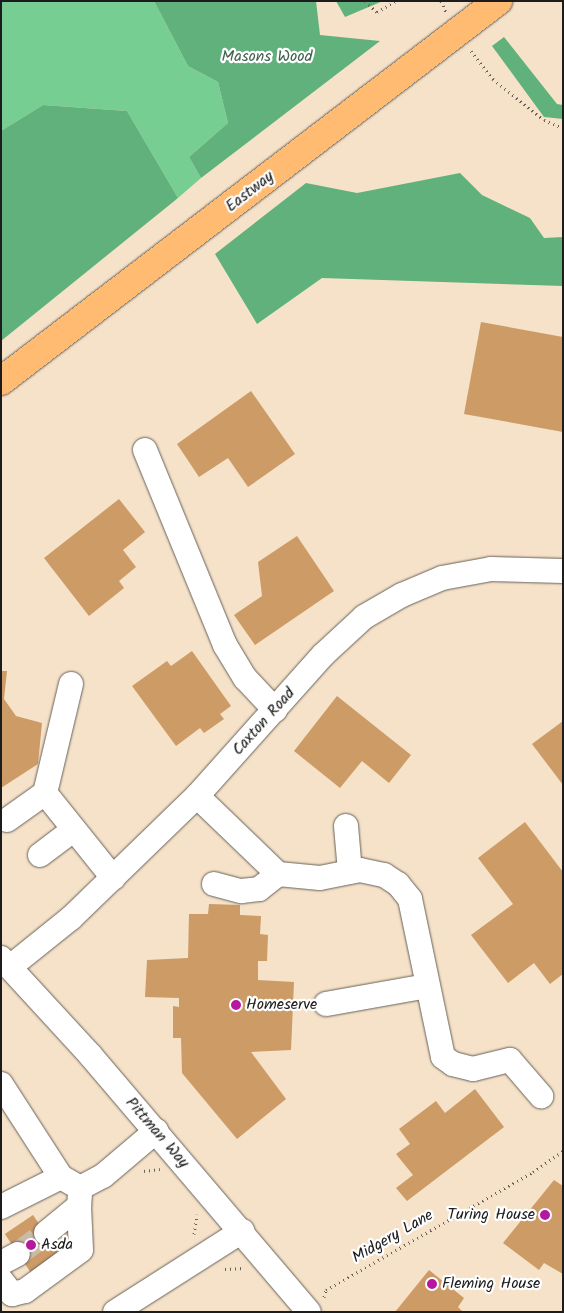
<!DOCTYPE html>
<html>
<head>
<meta charset="utf-8">
<style>
	body { margin:0 }
	#map { position:relative; width:564px; height:1313px; overflow:hidden; background:#f5e2c9; font-family:Kalam,sans-serif }
	div>[style] { position:absolute }
	.green>* { inset:0; background:#77ce93 }
	.forest>* { inset:0; background:#61b17d }
	.building>* { inset:0; background:#cc9b66; transform-origin:0 0 }
	.minor-tunnel>* { height:24px; margin-top:-12px; transform-origin:0; background:repeating-linear-gradient(90deg,#cabaa6 0 24px,transparent 0 36px) }
	.path>* { height:3px; margin-top:-1.5px; transform-origin:0; background:repeating-linear-gradient(90deg,#686159 0 1px,transparent 0 5px) }
	.roads { filter:drop-shadow(0 0 1px #686159) drop-shadow(0 0 1px #686159) }
	.minor>* { height:24px; margin:-12px; padding:0 12px; transform-origin:12px; border-radius:12px; background:#fff }
	.major>* { height:28px; margin:-14px; padding:0 14px; transform-origin:14px; border-radius:14px; background:#ffbb71 }
	.dots>* { width:14px; height:14px; translate:-50% -50%; box-sizing:border-box; border:2px solid #fff; border-radius:50% }
	span { translate:-50% -50%; white-space:nowrap; text-align:center; line-height:1.15; -webkit-text-stroke:4.5px #fff; paint-order:stroke }
	.park-label { font-size:16px; color:#40634c }
	.street-label { font-size:16px; color:#1c1c1c }
	.poi-label { font-size:16px; color:#1c1c1c }
	.left { translate:0 -50%; text-align:left }
	.right { translate:-100% -50%; text-align:right }
	.frame { position:absolute; inset:0; border:2px solid #1c1c1c; pointer-events:none }
</style>
</head>
<body>
<div id="map">
	<div class="green">
		<div style="clip-path:polygon(1px 1px,154px 1px,188px 66px,218px 82px,228px 123px,189px 157px,201px 178px,178px 198px,127px 111px,43px 105px,1px 131px)"></div>
	</div>
	<div class="forest">
		<div style="clip-path:polygon(154px 1px,316px 1px,320px 35px,380px 41px,201px 178px,189px 157px,228px 123px,218px 82px,188px 66px)"></div>
		<div style="clip-path:polygon(336px 1px,383px 1px,345px 17px)"></div>
		<div style="clip-path:polygon(504px 37px,557px 104px,563px 105px,563px 119px,544px 117px,492px 46px)"></div>
		<div style="clip-path:polygon(43px 105px,127px 111px,178px 198px,1px 341px,1px 131px)"></div>
		<div style="clip-path:polygon(460px 173px,482px 195px,530px 218px,544px 238px,563px 237px,563px 286px,322px 278px,257px 324px,215px 254px,306px 183px,357px 193px)"></div>
	</div>
	<div class="building">
		<div style="clip-path:polygon(481px 322px,563px 337px,563px 432px,464px 414px)"></div>
		<div style="clip-path:polygon(251px 391px,295px 454px,248px 487px,228px 458px,199px 477px,177px 444px)"></div>
		<div style="clip-path:polygon(119px 499px,145px 532px,123px 550px,136px 567px,119px 581px,124px 588px,89px 616px,44px 558px)"></div>
		<div style="clip-path:polygon(297px 536px,334px 591px,255px 645px,234px 615px,262px 596px,258px 562px)"></div>
		<div style="clip-path:polygon(192px 651px,231px 706px,220px 714px,224px 719px,204px 733px,200px 728px,176px 746px,132px 686px,167px 661px,171px 666px)"></div>
		<div style="clip-path:polygon(1px 671px,7px 671px,4px 699px,16px 716px,42px 723px,38px 764px,1px 788px)"></div>
		<div style="clip-path:polygon(337px 696px,411px 755px,389px 783px,362px 761px,340px 788px,294px 751px)"></div>
		<div style="clip-path:polygon(563px 721px,563px 785px,532px 744px)"></div>
		<div style="clip-path:polygon(525px 822px,563px 872px,563px 974px,550px 984px,534px 963px,508px 983px,471px 935px,513px 904px,478px 858px)"></div>
		<div style="clip-path:polygon(209px 904px,240px 905px,240px 915px,261px 916px,260px 934px,268px 935px,267px 961px,258px 961px,258px 980px,294px 982px,291px 1050px,251px 1052px,286px 1099px,237px 1139px,182px 1073px,181px 1038px,173px 1038px,173px 1006px,179px 1007px,179px 998px,145px 997px,147px 960px,188px 958px,189px 914px,208px 914px)"></div>
		<div style="clip-path:polygon(475px 1089px,504px 1127px,407px 1201px,396px 1188px,413px 1175px,396px 1154px,410px 1144px,399px 1129px,436px 1101px,445px 1113px)"></div>
		<div style="clip-path:polygon(554px 1180px,563px 1186px,563px 1274px,544px 1263px,539px 1270px,503px 1243px)"></div>
		<div style="left:33px;top:1215px;width:53px;height:34px;rotate:56deg"></div>
		<div style="clip-path:polygon(429px 1270px,464px 1298px,458px 1307px,463px 1312px,395px 1312px)"></div>
	</div>
	<div class="minor-tunnel">
		<div style="left:18px;top:1254px;width:35px;rotate:-37deg"></div>
	</div>
	<div class="path">
		<div style="left:365px;top:1px;width:16px;rotate:43deg"></div>
		<div style="left:377px;top:12px;width:22px;rotate:-30deg"></div>
		<div style="left:441px;top:1px;width:12px;rotate:66deg"></div>
		<div style="left:471px;top:51px;width:36px;rotate:52deg"></div>
		<div style="left:493px;top:79px;width:65px;rotate:38.8deg"></div>
		<div style="left:544px;top:120px;width:21px;rotate:23deg"></div>
		<div style="left:144px;top:1171px;width:16px;rotate:-7deg"></div>
		<div style="left:194px;top:1234px;width:20px;rotate:-81deg"></div>
		<div style="left:225px;top:1269px;width:19px;rotate:-3deg"></div>
		<div style="left:324px;top:1297px;width:7px;rotate:-74deg"></div>
		<div style="left:326px;top:1290px;width:238px;rotate:-29.7deg"></div>
		<div style="left:533px;top:1172px;width:37px;rotate:-35deg"></div>
	</div>
	<div class="roads">
		<div class="minor">
			<div style="left:145px;top:450px;width:211px;rotate:67.7deg"></div>
			<div style="left:225px;top:645px;width:39px;rotate:59deg"></div>
			<div style="left:245px;top:678px;width:44px;rotate:46.8deg"></div>
			<div style="left:71px;top:684px;width:112px;rotate:103.4deg"></div>
			<div style="left:45px;top:793px;width:109px;rotate:51.3deg"></div>
			<div style="left:197px;top:796px;width:112px;rotate:43.9deg"></div>
			<div style="left:278px;top:874px;width:42px;rotate:5.4deg"></div>
			<div style="left:320px;top:878px;width:41px;rotate:-11.3deg"></div>
			<div style="left:360px;top:870px;width:25px;rotate:12deg"></div>
			<div style="left:384px;top:875px;width:17px;rotate:33deg"></div>
			<div style="left:398px;top:884px;width:19px;rotate:51deg"></div>
			<div style="left:410px;top:899px;width:161px;rotate:78.2deg"></div>
			<div style="left:443px;top:1057px;width:12px;rotate:35deg"></div>
			<div style="left:453px;top:1064px;width:21px;rotate:14deg"></div>
			<div style="left:473px;top:1069px;width:38px;rotate:-14deg"></div>
			<div style="left:510px;top:1060px;width:48px;rotate:49.3deg"></div>
			<div style="left:7px;top:820px;width:47px;rotate:-35.4deg"></div>
			<div style="left:346px;top:826px;width:46px;rotate:85deg"></div>
			<div style="left:40px;top:855px;width:40px;rotate:-37deg"></div>
			<div style="left:214px;top:884px;width:28px;rotate:15deg"></div>
			<div style="left:241px;top:891px;width:18px;rotate:-6deg"></div>
			<div style="left:259px;top:889px;width:24px;rotate:-38deg"></div>
			<div style="left:1px;top:958px;width:133px;rotate:47.4deg"></div>
			<div style="left:91px;top:1056px;width:336px;rotate:49.6deg"></div>
			<div style="left:10px;top:967px;width:78px;rotate:-38.8deg"></div>
			<div style="left:71px;top:918px;width:175px;rotate:-44.1deg"></div>
			<div style="left:197px;top:796px;width:189px;rotate:-48.2deg"></div>
			<div style="left:323px;top:655px;width:56px;rotate:-42.8deg"></div>
			<div style="left:364px;top:617px;width:44px;rotate:-30.1deg"></div>
			<div style="left:402px;top:595px;width:43px;rotate:-23deg"></div>
			<div style="left:442px;top:578px;width:50px;rotate:-10.4deg"></div>
			<div style="left:491px;top:569px;width:72px;rotate:1.6deg"></div>
			<div style="left:326px;top:1004px;width:103px;rotate:-10.1deg"></div>
			<div style="left:1px;top:1084px;width:111px;rotate:57.2deg"></div>
			<div style="left:61px;top:1177px;width:22px;rotate:30deg"></div>
			<div style="left:80px;top:1188px;width:26px;rotate:-28deg"></div>
			<div style="left:103px;top:1176px;width:70px;rotate:-40.3deg"></div>
			<div style="left:1px;top:1207px;width:67px;rotate:-26.6deg"></div>
			<div style="left:46px;top:1233px;width:43px;rotate:-39.3deg"></div>
			<div style="left:79px;top:1206px;width:11px;rotate:-85deg"></div>
			<div style="left:1px;top:1263px;width:19px;rotate:-28deg"></div>
			<div style="left:1px;top:1280px;width:18px;rotate:52deg"></div>
			<div style="left:12px;top:1294px;width:13px;rotate:-13deg"></div>
			<div style="left:25px;top:1291px;width:69px;rotate:-36.2deg"></div>
			<div style="left:81px;top:1250px;width:44px;rotate:-92.6deg"></div>
			<div style="left:115px;top:1312px;width:151px;rotate:-32.5deg"></div>
		</div>
		<div class="major">
			<div style="left:1px;top:381px;width:626px;rotate:-37.4deg"></div>
		</div>
	</div>
	<div class="dots">
		<div style="left:236px;top:1005px;background:#b5179e"></div>
		<div style="left:545px;top:1215px;background:#b5179e"></div>
		<div style="left:31px;top:1245px;background:#b5179e"></div>
		<div style="left:432px;top:1284px;background:#b5179e"></div>
	</div>
	<div class="park-label">
		<span style="left:267px;top:57px">Masons Wood</span>
	</div>
	<div class="street-label">
		<span style="left:250px;top:192px;rotate:-38deg">Eastway</span>
		<span style="left:264px;top:722px;rotate:-48deg">Caxton Road</span>
		<span style="left:157px;top:1133px;rotate:49deg">Pittman Way</span>
		<span style="left:393px;top:1237px;rotate:-30deg">Midgery Lane</span>
	</div>
	<div class="poi-label">
		<span class="left" style="left:246px;top:1005px">Homeserve</span>
		<span class="right" style="left:535px;top:1215px">Turing House</span>
		<span class="left" style="left:41px;top:1245px">Asda</span>
		<span class="left" style="left:442px;top:1284px">Fleming House</span>
	</div>
	<div class="frame"></div>
</div>
</body>
</html>
